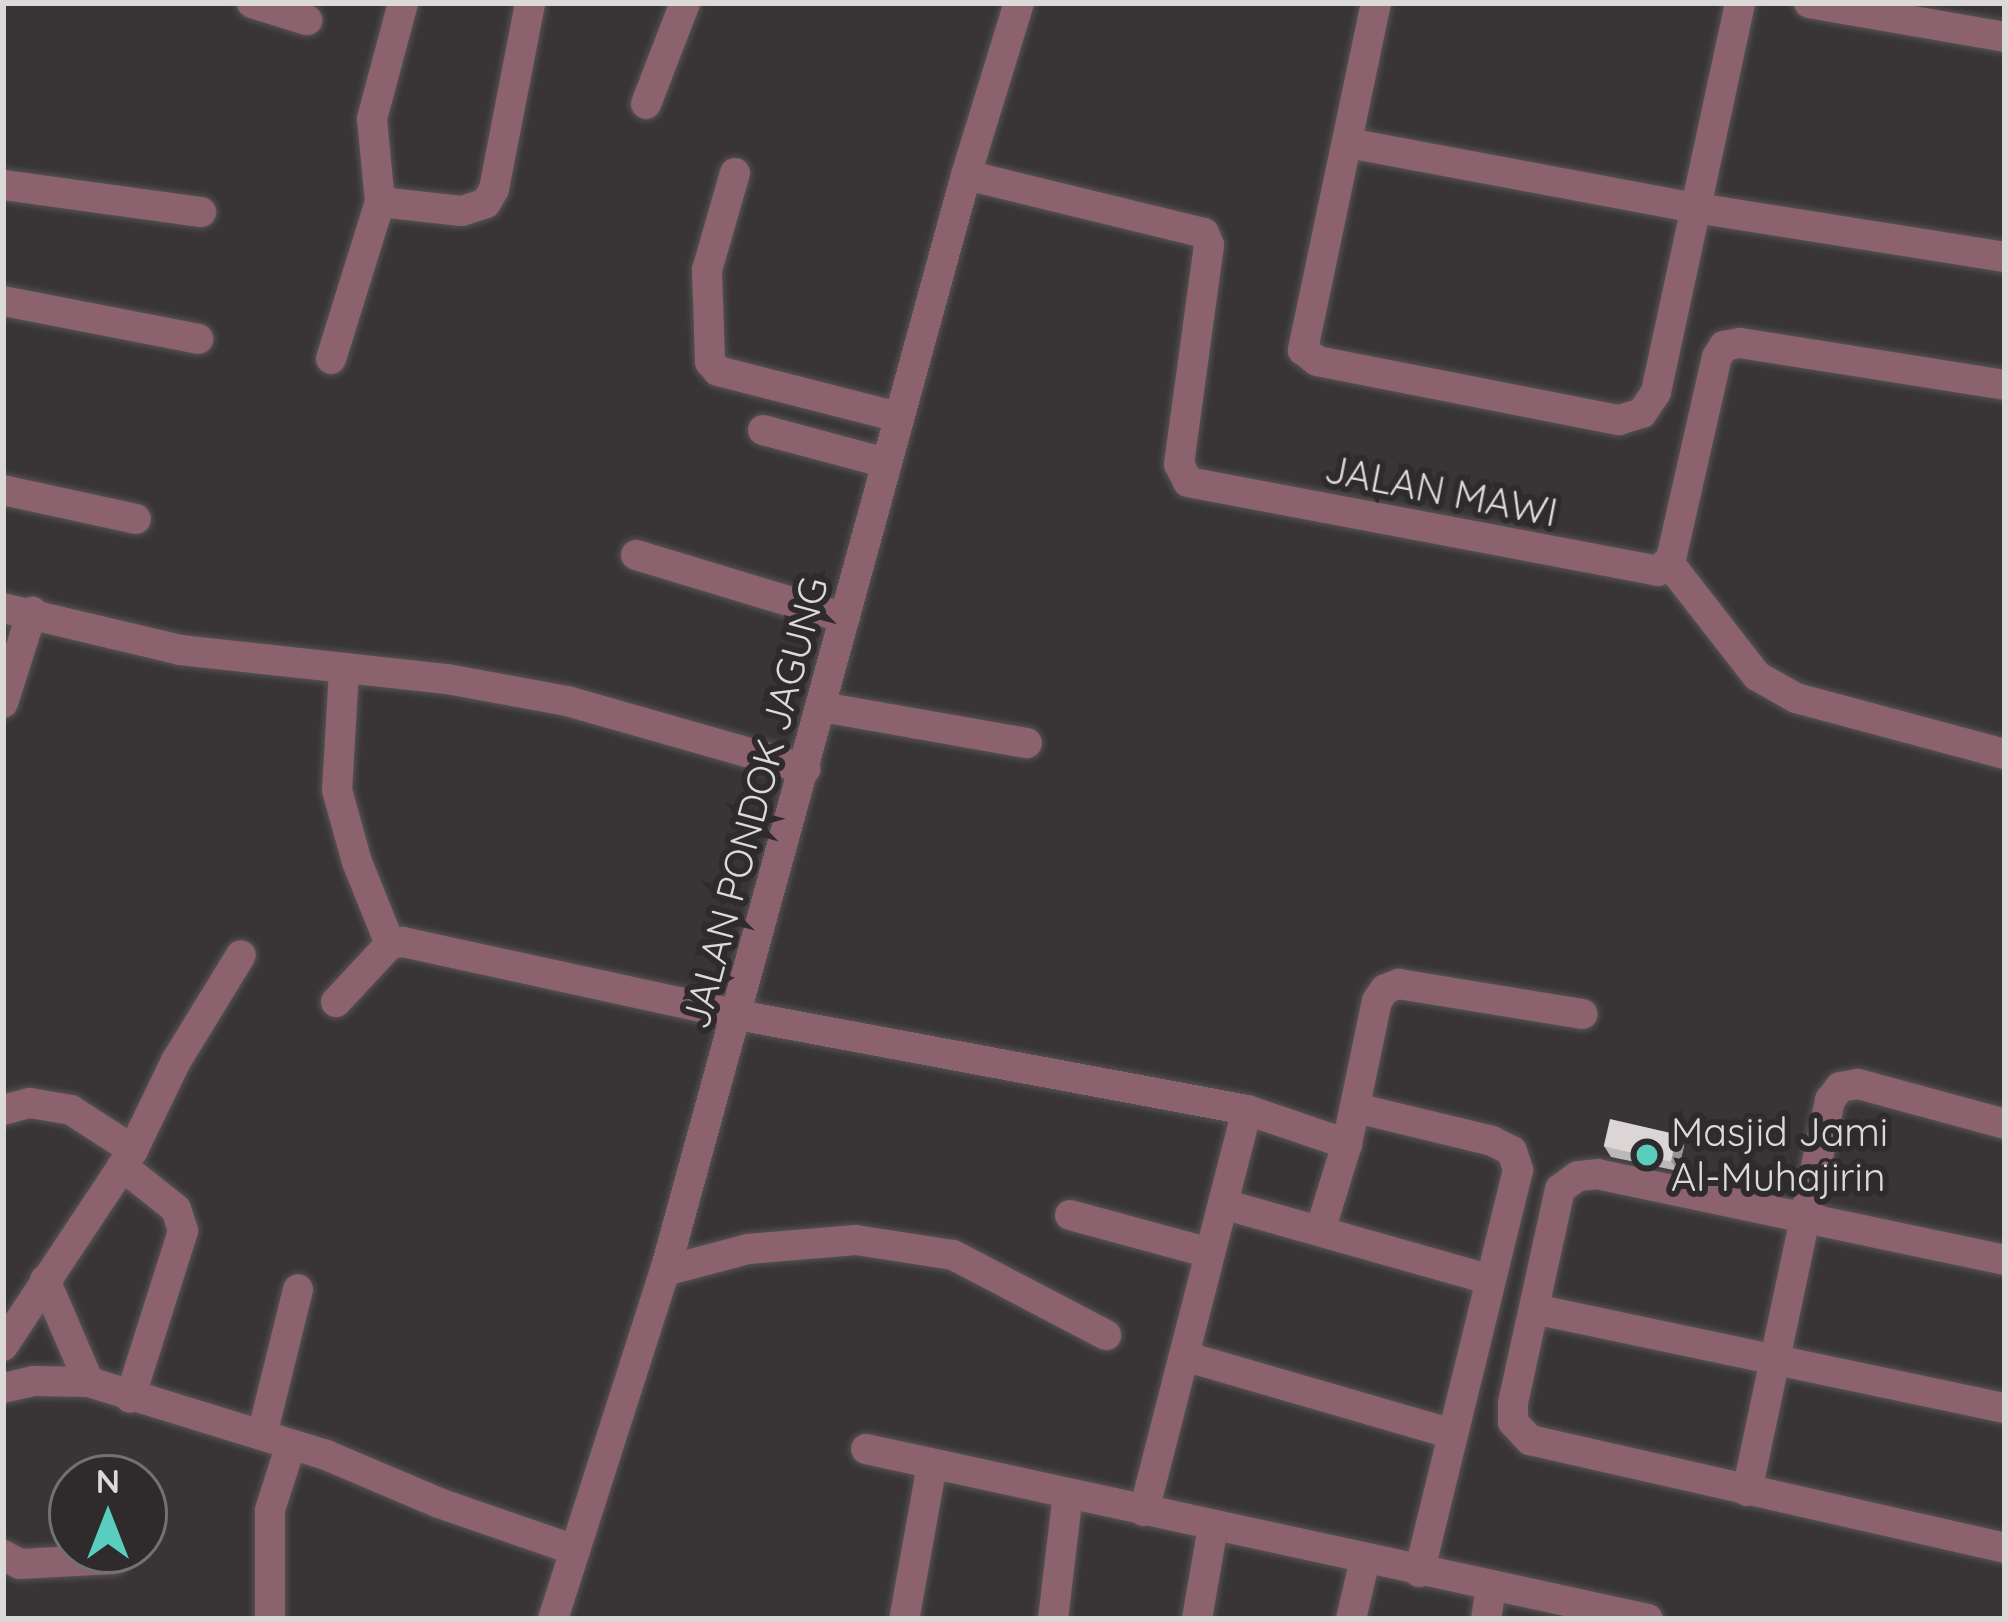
<!DOCTYPE html>
<html>
<head>
<meta charset="utf-8">
<style>
	body { margin:0 }
	#map { position:relative; width:2008px; height:1622px; overflow:hidden; background:#393536; font-family:Quicksand,sans-serif }
	div>[style] { position:absolute }
	.roads { filter:drop-shadow(0 0 3px #565353) drop-shadow(0 0 3px #565353) }
	.minor>* { height:30px; margin:-15px; padding:0 15px; transform-origin:15px; border-radius:15px; background:#8b626e }
	.wall>* { inset:0; background:#bcb7b8 }
	.shaded-wall>* { inset:0; background:#999596 }
	.building>* { inset:0; background:#dbd5d6; transform-origin:0 0 }
	.dots>* { width:33px; height:33px; translate:-50% -50%; box-sizing:border-box; border:6px solid #2f2b2c; border-radius:50% }
	span { translate:-50% -50%; white-space:nowrap; text-align:center; line-height:1.15; -webkit-text-stroke:12px #2f2b2c; paint-order:stroke }
	.street-label { font-size:39px; color:#dcd9d9 }
	.poi-label { font-size:39px; color:#dcd9d9 }
	.left { translate:0 -50%; text-align:left }
	.frame { position:absolute; inset:0; border:6px solid #dcd9d9; pointer-events:none }
	.north { position:absolute; left:48px; top:1454px; width:120px; height:120px; box-sizing:border-box; background:#2f2b2c; border:3px solid #747171; border-radius:50%; rotate:0deg; font-size:33px; font-weight:700; line-height:48px; text-align:center; color:#dcd9d9 }
	.north::after { content:''; display:block; margin:auto; width:42px; height:54px; background:#59cebe; clip-path:polygon(50% 0,100% 100%,50% 72%,0 100%) }
</style>
</head>
<body>
<div id="map">
	<div class="roads">
		<div class="minor">
			<div style="left:252px;top:3px;width:58px;rotate:17.2deg"></div>
			<div style="left:403px;top:3px;width:120px;rotate:105deg"></div>
			<div style="left:372px;top:119px;width:83px;rotate:84.5deg"></div>
			<div style="left:380px;top:202px;width:82px;rotate:6.3deg"></div>
			<div style="left:462px;top:211px;width:25px;rotate:-18deg"></div>
			<div style="left:486px;top:203px;width:16px;rotate:-60deg"></div>
			<div style="left:494px;top:189px;width:189px;rotate:-79deg"></div>
			<div style="left:1376px;top:3px;width:355px;rotate:101.9deg"></div>
			<div style="left:1303px;top:350px;width:18px;rotate:38deg"></div>
			<div style="left:1317px;top:361px;width:308px;rotate:11.1deg"></div>
			<div style="left:1619px;top:420px;width:24px;rotate:-17deg"></div>
			<div style="left:1642px;top:413px;width:25px;rotate:-56deg"></div>
			<div style="left:1656px;top:392px;width:398px;rotate:-77.8deg"></div>
			<div style="left:1809px;top:3px;width:199px;rotate:9.8deg"></div>
			<div style="left:646px;top:104px;width:108px;rotate:-68.9deg"></div>
			<div style="left:1348px;top:143px;width:354px;rotate:10.6deg"></div>
			<div style="left:1696px;top:208px;width:313px;rotate:9deg"></div>
			<div style="left:735px;top:173px;width:101px;rotate:106.1deg"></div>
			<div style="left:707px;top:270px;width:92px;rotate:88.1deg"></div>
			<div style="left:710px;top:362px;width:12px;rotate:48deg"></div>
			<div style="left:718px;top:371px;width:187px;rotate:14.3deg"></div>
			<div style="left:966px;top:175px;width:245px;rotate:13.7deg"></div>
			<div style="left:1204px;top:233px;width:13px;rotate:67deg"></div>
			<div style="left:1209px;top:245px;width:221px;rotate:97.8deg"></div>
			<div style="left:1179px;top:464px;width:20px;rotate:63deg"></div>
			<div style="left:1188px;top:482px;width:478px;rotate:10.7deg"></div>
			<div style="left:1658px;top:571px;width:18px;rotate:-43deg"></div>
			<div style="left:1671px;top:559px;width:207px;rotate:-77.2deg"></div>
			<div style="left:1717px;top:357px;width:13px;rotate:-58deg"></div>
			<div style="left:1724px;top:346px;width:16px;rotate:-11deg"></div>
			<div style="left:1740px;top:343px;width:268px;rotate:9deg"></div>
			<div style="left:3px;top:185px;width:200px;rotate:7.8deg"></div>
			<div style="left:3px;top:301px;width:199px;rotate:11deg"></div>
			<div style="left:331px;top:359px;width:164px;rotate:-72.7deg"></div>
			<div style="left:763px;top:430px;width:127px;rotate:15deg"></div>
			<div style="left:3px;top:490px;width:136px;rotate:12.3deg"></div>
			<div style="left:636px;top:555px;width:218px;rotate:16.8deg"></div>
			<div style="left:1669px;top:563px;width:143px;rotate:52.1deg"></div>
			<div style="left:1757px;top:676px;width:45px;rotate:29.4deg"></div>
			<div style="left:1796px;top:698px;width:216px;rotate:15deg"></div>
			<div style="left:3px;top:608px;width:182px;rotate:13.3deg"></div>
			<div style="left:180px;top:650px;width:269px;rotate:6.2deg"></div>
			<div style="left:447px;top:679px;width:122px;rotate:10.4deg"></div>
			<div style="left:567px;top:701px;width:248px;rotate:15.9deg"></div>
			<div style="left:344px;top:670px;width:120px;rotate:93.3deg"></div>
			<div style="left:337px;top:790px;width:75px;rotate:74.5deg"></div>
			<div style="left:357px;top:862px;width:88px;rotate:68.1deg"></div>
			<div style="left:3px;top:703px;width:96px;rotate:-72.3deg"></div>
			<div style="left:822px;top:707px;width:208px;rotate:10deg"></div>
			<div style="left:336px;top:1002px;width:79px;rotate:-47deg"></div>
			<div style="left:390px;top:944px;width:13px;rotate:-9deg"></div>
			<div style="left:403px;top:942px;width:343px;rotate:12.3deg"></div>
			<div style="left:738px;top:1015px;width:518px;rotate:10.57deg"></div>
			<div style="left:1247px;top:1110px;width:106px;rotate:18.8deg"></div>
			<div style="left:1356px;top:1108px;width:140px;rotate:13.6deg"></div>
			<div style="left:1492px;top:1141px;width:22px;rotate:27deg"></div>
			<div style="left:1512px;top:1151px;width:20px;rotate:72deg"></div>
			<div style="left:1518px;top:1170px;width:414px;rotate:103.8deg"></div>
			<div style="left:3px;top:1110px;width:28px;rotate:-15deg"></div>
			<div style="left:30px;top:1103px;width:42px;rotate:9.7deg"></div>
			<div style="left:71px;top:1110px;width:74px;rotate:32.8deg"></div>
			<div style="left:122px;top:1166px;width:69px;rotate:38.5deg"></div>
			<div style="left:176px;top:1209px;width:23px;rotate:72deg"></div>
			<div style="left:183px;top:1231px;width:175px;rotate:107.6deg"></div>
			<div style="left:1223px;top:1204px;width:275px;rotate:15.8deg"></div>
			<div style="left:1070px;top:1215px;width:145px;rotate:15.2deg"></div>
			<div style="left:1320px;top:1231px;width:91px;rotate:-72.8deg"></div>
			<div style="left:1347px;top:1144px;width:146px;rotate:-78.2deg"></div>
			<div style="left:1377px;top:1001px;width:14px;rotate:-56deg"></div>
			<div style="left:1385px;top:989px;width:15px;rotate:-20deg"></div>
			<div style="left:1399px;top:984px;width:186px;rotate:9.3deg"></div>
			<div style="left:2005px;top:1260px;width:416px;rotate:-168.1deg"></div>
			<div style="left:1598px;top:1174px;width:20px;rotate:174deg"></div>
			<div style="left:1578px;top:1176px;width:22px;rotate:144deg"></div>
			<div style="left:1560px;top:1189px;width:219px;rotate:102.4deg"></div>
			<div style="left:1513px;top:1403px;width:19px;rotate:90deg"></div>
			<div style="left:1513px;top:1422px;width:25px;rotate:47deg"></div>
			<div style="left:1530px;top:1440px;width:487px;rotate:12.8deg"></div>
			<div style="left:665px;top:1271px;width:86px;rotate:-14.8deg"></div>
			<div style="left:748px;top:1249px;width:108px;rotate:-4.8deg"></div>
			<div style="left:856px;top:1240px;width:98px;rotate:8.8deg"></div>
			<div style="left:953px;top:1255px;width:173px;rotate:27.6deg"></div>
			<div style="left:45px;top:1280px;width:111px;rotate:66.7deg"></div>
			<div style="left:1534px;top:1309px;width:481px;rotate:11.9deg"></div>
			<div style="left:3px;top:1346px;width:235px;rotate:-56.4deg"></div>
			<div style="left:133px;top:1150px;width:99px;rotate:-64.2deg"></div>
			<div style="left:176px;top:1061px;width:124px;rotate:-58.5deg"></div>
			<div style="left:1184px;top:1356px;width:276px;rotate:16.2deg"></div>
			<div style="left:3px;top:1388px;width:31px;rotate:-13deg"></div>
			<div style="left:33px;top:1381px;width:56px;rotate:1deg"></div>
			<div style="left:89px;top:1382px;width:248px;rotate:17.1deg"></div>
			<div style="left:326px;top:1455px;width:123px;rotate:23deg"></div>
			<div style="left:439px;top:1503px;width:144px;rotate:19.1deg"></div>
			<div style="left:262px;top:1435px;width:150px;rotate:-76.1deg"></div>
			<div style="left:866px;top:1449px;width:800px;rotate:12.26deg"></div>
			<div style="left:1747px;top:1491px;width:400px;rotate:-78deg"></div>
			<div style="left:1830px;top:1100px;width:16px;rotate:-52deg"></div>
			<div style="left:1840px;top:1087px;width:18px;rotate:-9deg"></div>
			<div style="left:1858px;top:1084px;width:152px;rotate:15.2deg"></div>
			<div style="left:1144px;top:1511px;width:414px;rotate:-75.6deg"></div>
			<div style="left:3px;top:1555px;width:19px;rotate:28deg"></div>
			<div style="left:20px;top:1564px;width:94px;rotate:-3deg"></div>
			<div style="left:905px;top:1615px;width:152px;rotate:-79.8deg"></div>
			<div style="left:270px;top:1619px;width:109px;rotate:-90deg"></div>
			<div style="left:270px;top:1510px;width:69px;rotate:-72.3deg"></div>
			<div style="left:553px;top:1619px;width:366px;rotate:-72.2deg"></div>
			<div style="left:665px;top:1271px;width:1137px;rotate:-74.64deg"></div>
			<div style="left:966px;top:175px;width:180px;rotate:-72.9deg"></div>
			<div style="left:1053px;top:1619px;width:126px;rotate:-83.2deg"></div>
			<div style="left:1197px;top:1619px;width:94px;rotate:-80.2deg"></div>
			<div style="left:1351px;top:1619px;width:61px;rotate:-76.7deg"></div>
			<div style="left:1486px;top:1619px;width:31px;rotate:-81deg"></div>
		</div>
	</div>
	<div class="wall">
		<div style="clip-path:polygon(1677px 1135px,1684px 1146px,1678px 1171px,1611px 1157px,1604px 1146px)"></div>
	</div>
	<div class="shaded-wall">
		<div style="clip-path:polygon(1677px 1135px,1684px 1146px,1678px 1171px,1670px 1160px)"></div>
	</div>
	<div class="building">
		<div style="left:1610px;top:1119px;width:69px;height:28px;rotate:13deg"></div>
	</div>
	<div class="dots">
		<div style="left:1647px;top:1155px;background:#59cebe"></div>
	</div>
	<div class="street-label">
		<span style="left:1441px;top:491px;rotate:11deg">JALAN MAWI</span>
		<span style="left:755px;top:803px;rotate:-75deg">JALAN PONDOK JAGUNG</span>
	</div>
	<div class="poi-label">
		<span class="left" style="left:1671px;top:1155px">Masjid Jami<br>Al-Muhajirin</span>
	</div>
	<div class="frame"></div>
	<div class="north">N</div>
</div>
</body>
</html>
